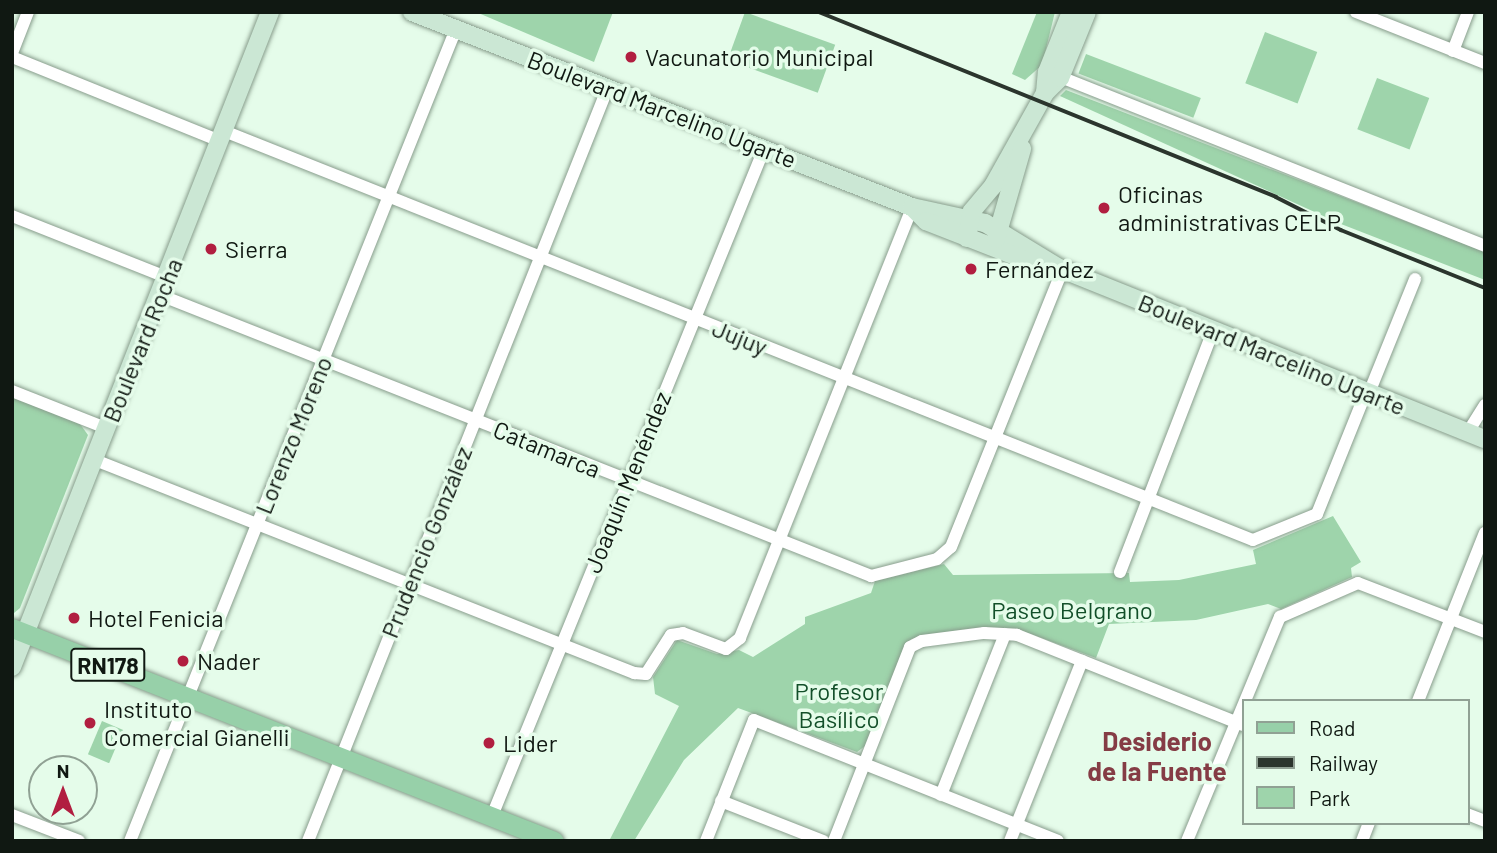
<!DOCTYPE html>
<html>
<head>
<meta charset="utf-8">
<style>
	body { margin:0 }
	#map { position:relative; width:1497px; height:853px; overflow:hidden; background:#e5fcea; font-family:Barlow,sans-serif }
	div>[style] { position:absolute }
	.green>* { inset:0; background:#9ed4ab; transform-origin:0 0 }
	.roads { filter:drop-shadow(0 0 2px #889d8c) drop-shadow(0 0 2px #889d8c) }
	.street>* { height:12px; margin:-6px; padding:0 6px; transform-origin:6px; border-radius:6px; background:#fff }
	.secondary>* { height:18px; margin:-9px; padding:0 9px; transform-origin:9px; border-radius:9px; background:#cbe7d4 }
	.primary>* { height:19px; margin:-9.5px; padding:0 9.5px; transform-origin:9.5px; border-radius:9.5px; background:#97d0a9 }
	.rail>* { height:3.5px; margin:-1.75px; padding:0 1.75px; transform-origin:1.75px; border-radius:1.75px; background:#2b352d }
	.dots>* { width:19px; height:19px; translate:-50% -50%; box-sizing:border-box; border:4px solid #e5fcea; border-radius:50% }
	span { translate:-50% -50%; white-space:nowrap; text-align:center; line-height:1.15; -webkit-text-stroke:7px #e5fcea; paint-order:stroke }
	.shield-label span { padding:2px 5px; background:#e5fcea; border:2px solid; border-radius:5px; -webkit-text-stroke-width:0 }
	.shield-label { font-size:23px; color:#101812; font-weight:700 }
	.poi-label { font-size:24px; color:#101812 }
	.left { translate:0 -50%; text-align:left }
	.street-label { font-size:24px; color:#101812 }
	.park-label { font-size:24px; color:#124f29 }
	.neighbourhood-label { font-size:26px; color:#853c45; font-weight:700 }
	.frame { position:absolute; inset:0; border:14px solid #101812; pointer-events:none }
	.legend { position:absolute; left:1242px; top:699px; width:228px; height:126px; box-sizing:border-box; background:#e5fcea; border:2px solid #90a194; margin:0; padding:9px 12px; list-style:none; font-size:21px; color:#101812 }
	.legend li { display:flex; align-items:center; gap:14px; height:35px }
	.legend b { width:35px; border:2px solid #90a194 }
	.north { position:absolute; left:28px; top:755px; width:70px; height:70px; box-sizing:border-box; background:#e5fcea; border:2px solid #90a194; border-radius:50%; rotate:0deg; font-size:19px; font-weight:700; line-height:28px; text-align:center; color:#101812 }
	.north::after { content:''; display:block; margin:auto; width:24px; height:32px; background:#b11e40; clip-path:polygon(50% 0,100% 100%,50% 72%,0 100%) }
</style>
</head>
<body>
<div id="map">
	<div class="green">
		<div style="clip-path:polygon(476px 12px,613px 12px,594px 62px)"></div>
		<div style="left:745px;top:12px;width:96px;height:51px;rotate:20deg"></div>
		<div style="clip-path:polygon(1037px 12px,1055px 12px,1042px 65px,1025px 80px,1012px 74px)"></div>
		<div style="left:1265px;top:32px;width:56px;height:55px;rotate:21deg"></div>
		<div style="left:1086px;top:54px;width:123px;height:21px;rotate:21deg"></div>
		<div style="left:1377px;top:78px;width:56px;height:55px;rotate:21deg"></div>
		<div style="clip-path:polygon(1066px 90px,1485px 252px,1485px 280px,1341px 224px,1060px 96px)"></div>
		<div style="clip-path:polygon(12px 397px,80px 424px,88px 435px,20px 608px,14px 613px)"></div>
		<div style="clip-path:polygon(1333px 516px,1361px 562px,1351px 568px,1352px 577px,1281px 609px,1268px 604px,1196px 620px,1109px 624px,1096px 658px,1020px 630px,986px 628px,911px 639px,865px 746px,857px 752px,738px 708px,684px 760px,634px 841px,609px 841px,679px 706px,655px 694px,653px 677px,677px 640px,717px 654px,739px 650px,753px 657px,805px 624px,805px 617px,871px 593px,875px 581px,944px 564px,953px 575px,1129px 573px,1130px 582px,1179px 580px,1256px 564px,1253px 550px)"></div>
		<div style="left:102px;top:721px;width:23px;height:36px;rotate:23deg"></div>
	</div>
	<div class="roads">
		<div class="street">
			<div style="left:1356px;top:12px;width:139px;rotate:21.6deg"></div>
			<div style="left:1453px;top:51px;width:42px;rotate:-69deg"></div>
			<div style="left:12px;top:53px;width:44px;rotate:-68.7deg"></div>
			<div style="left:12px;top:57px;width:224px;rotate:22deg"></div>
			<div style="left:1053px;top:74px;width:465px;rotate:21.7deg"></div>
			<div style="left:224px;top:131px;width:1107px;rotate:21.68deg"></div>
			<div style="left:1253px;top:540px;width:69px;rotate:-22.1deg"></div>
			<div style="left:1317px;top:514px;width:131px;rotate:-68.1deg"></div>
			<div style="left:12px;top:216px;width:166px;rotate:21.6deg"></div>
			<div style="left:160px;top:295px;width:765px;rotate:21.56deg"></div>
			<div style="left:871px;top:576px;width:68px;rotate:-14.4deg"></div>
			<div style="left:937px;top:559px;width:18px;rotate:-41deg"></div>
			<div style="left:951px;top:547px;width:300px;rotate:-68.1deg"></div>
			<div style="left:12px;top:391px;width:101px;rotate:21.5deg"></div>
			<div style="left:1369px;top:393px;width:123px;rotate:-68deg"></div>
			<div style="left:1468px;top:432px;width:32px;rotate:-58deg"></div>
			<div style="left:95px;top:460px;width:580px;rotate:21.56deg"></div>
			<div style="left:634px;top:673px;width:12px;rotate:5deg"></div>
			<div style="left:646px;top:674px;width:46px;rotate:-57.3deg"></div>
			<div style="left:671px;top:635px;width:12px;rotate:-9deg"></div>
			<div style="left:683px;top:633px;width:46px;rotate:20.4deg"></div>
			<div style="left:726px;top:649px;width:18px;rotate:-38deg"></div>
			<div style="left:740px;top:638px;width:464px;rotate:-68.2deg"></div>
			<div style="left:1120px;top:572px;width:258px;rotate:-68.9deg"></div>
			<div style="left:1418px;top:701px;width:181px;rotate:-68.3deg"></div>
			<div style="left:941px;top:795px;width:173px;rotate:-68.3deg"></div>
			<div style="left:721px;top:801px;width:110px;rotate:21.4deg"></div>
			<div style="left:1467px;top:814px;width:19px;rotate:21deg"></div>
			<div style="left:12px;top:815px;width:72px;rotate:21.2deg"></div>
			<div style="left:492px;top:816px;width:720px;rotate:-67.81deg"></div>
			<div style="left:130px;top:841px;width:875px;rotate:-68.13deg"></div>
			<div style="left:308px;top:841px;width:811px;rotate:-68.3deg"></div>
			<div style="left:706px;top:841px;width:130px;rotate:-68.4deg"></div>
			<div style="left:754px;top:720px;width:327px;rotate:21.7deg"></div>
			<div style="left:834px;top:841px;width:208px;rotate:-68.6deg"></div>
			<div style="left:910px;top:647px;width:13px;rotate:-27deg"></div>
			<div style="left:922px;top:641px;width:63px;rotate:-7.4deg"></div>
			<div style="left:984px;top:633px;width:33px;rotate:3deg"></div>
			<div style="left:1017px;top:635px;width:243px;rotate:21.7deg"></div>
			<div style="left:1010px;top:841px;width:194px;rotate:-68.2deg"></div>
			<div style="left:1187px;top:841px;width:243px;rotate:-67.5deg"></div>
			<div style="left:1280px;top:617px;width:85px;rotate:-23.6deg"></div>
			<div style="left:1358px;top:583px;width:136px;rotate:21.1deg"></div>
			<div style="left:1362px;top:841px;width:19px;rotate:-69deg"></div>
		</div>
		<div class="secondary">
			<div style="left:412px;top:12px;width:537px;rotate:21.31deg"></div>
			<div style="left:912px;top:207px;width:75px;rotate:12.4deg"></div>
			<div style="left:985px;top:223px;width:87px;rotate:31.3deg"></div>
			<div style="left:1059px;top:268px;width:459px;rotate:21.9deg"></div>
			<div style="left:1045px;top:93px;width:21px;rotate:-85deg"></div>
			<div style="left:1047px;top:72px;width:65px;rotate:-68.2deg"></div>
			<div style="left:912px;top:207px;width:20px;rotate:45deg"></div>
			<div style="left:926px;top:221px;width:110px;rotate:21.4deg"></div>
			<div style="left:967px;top:238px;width:27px;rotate:-80deg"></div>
			<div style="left:972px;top:211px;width:33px;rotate:-50deg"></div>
			<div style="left:993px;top:186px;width:107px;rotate:-60.8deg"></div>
			<div style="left:1045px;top:93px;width:21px;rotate:-45deg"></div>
			<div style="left:1060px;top:78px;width:71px;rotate:-67.8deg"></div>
			<div style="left:996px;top:239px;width:94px;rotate:-73.9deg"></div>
			<div style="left:12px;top:667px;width:704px;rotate:-68.5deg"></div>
		</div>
		<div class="primary">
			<div style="left:12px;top:628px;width:582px;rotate:21.45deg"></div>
		</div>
	</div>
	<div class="rail">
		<div style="left:819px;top:12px;width:493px;rotate:22deg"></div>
		<div style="left:1276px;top:197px;width:73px;rotate:26.9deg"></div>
		<div style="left:1341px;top:230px;width:155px;rotate:21.9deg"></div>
	</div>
	<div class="dots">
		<div style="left:631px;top:57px;background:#b11e40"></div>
		<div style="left:1104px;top:208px;background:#b11e40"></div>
		<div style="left:211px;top:249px;background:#b11e40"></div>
		<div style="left:971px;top:269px;background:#b11e40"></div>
		<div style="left:74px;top:618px;background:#b11e40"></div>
		<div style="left:183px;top:661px;background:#b11e40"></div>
		<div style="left:90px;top:723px;background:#b11e40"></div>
		<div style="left:489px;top:743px;background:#b11e40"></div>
	</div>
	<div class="shield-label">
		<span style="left:108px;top:665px">RN178</span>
	</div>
	<div class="poi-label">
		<span class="left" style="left:645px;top:57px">Vacunatorio Municipal</span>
		<span class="left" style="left:1118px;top:208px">Oficinas<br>administrativas CELP</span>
		<span class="left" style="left:225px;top:249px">Sierra</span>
		<span class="left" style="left:985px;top:269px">Fernández</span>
		<span class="left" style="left:88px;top:618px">Hotel Fenicia</span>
		<span class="left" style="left:197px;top:661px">Nader</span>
		<span class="left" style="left:104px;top:723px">Instituto<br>Comercial Gianelli</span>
		<span class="left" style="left:503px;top:743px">Lider</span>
	</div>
	<div class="street-label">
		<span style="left:662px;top:109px;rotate:21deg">Boulevard Marcelino Ugarte</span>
		<span style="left:740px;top:337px;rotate:22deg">Jujuy</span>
		<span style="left:142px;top:340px;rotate:-68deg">Boulevard Rocha</span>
		<span style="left:1272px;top:354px;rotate:22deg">Boulevard Marcelino Ugarte</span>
		<span style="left:293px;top:435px;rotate:-68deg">Lorenzo Moreno</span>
		<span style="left:547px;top:449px;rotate:22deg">Catamarca</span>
		<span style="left:627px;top:482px;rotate:-68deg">Joaquín Menéndez</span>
		<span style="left:426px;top:542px;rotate:-68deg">Prudencio González</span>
	</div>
	<div class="park-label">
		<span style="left:1072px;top:610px">Paseo Belgrano</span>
		<span style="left:839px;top:705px">Profesor<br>Basílico</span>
	</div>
	<div class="neighbourhood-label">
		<span style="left:1157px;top:756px">Desiderio<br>de la Fuente</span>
	</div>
	<div class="frame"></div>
	<ul class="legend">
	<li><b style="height:9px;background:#97d0a9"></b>Road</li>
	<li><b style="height:9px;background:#2b352d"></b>Railway</li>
	<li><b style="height:19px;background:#9ed4ab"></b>Park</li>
	</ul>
	<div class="north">N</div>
</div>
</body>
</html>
